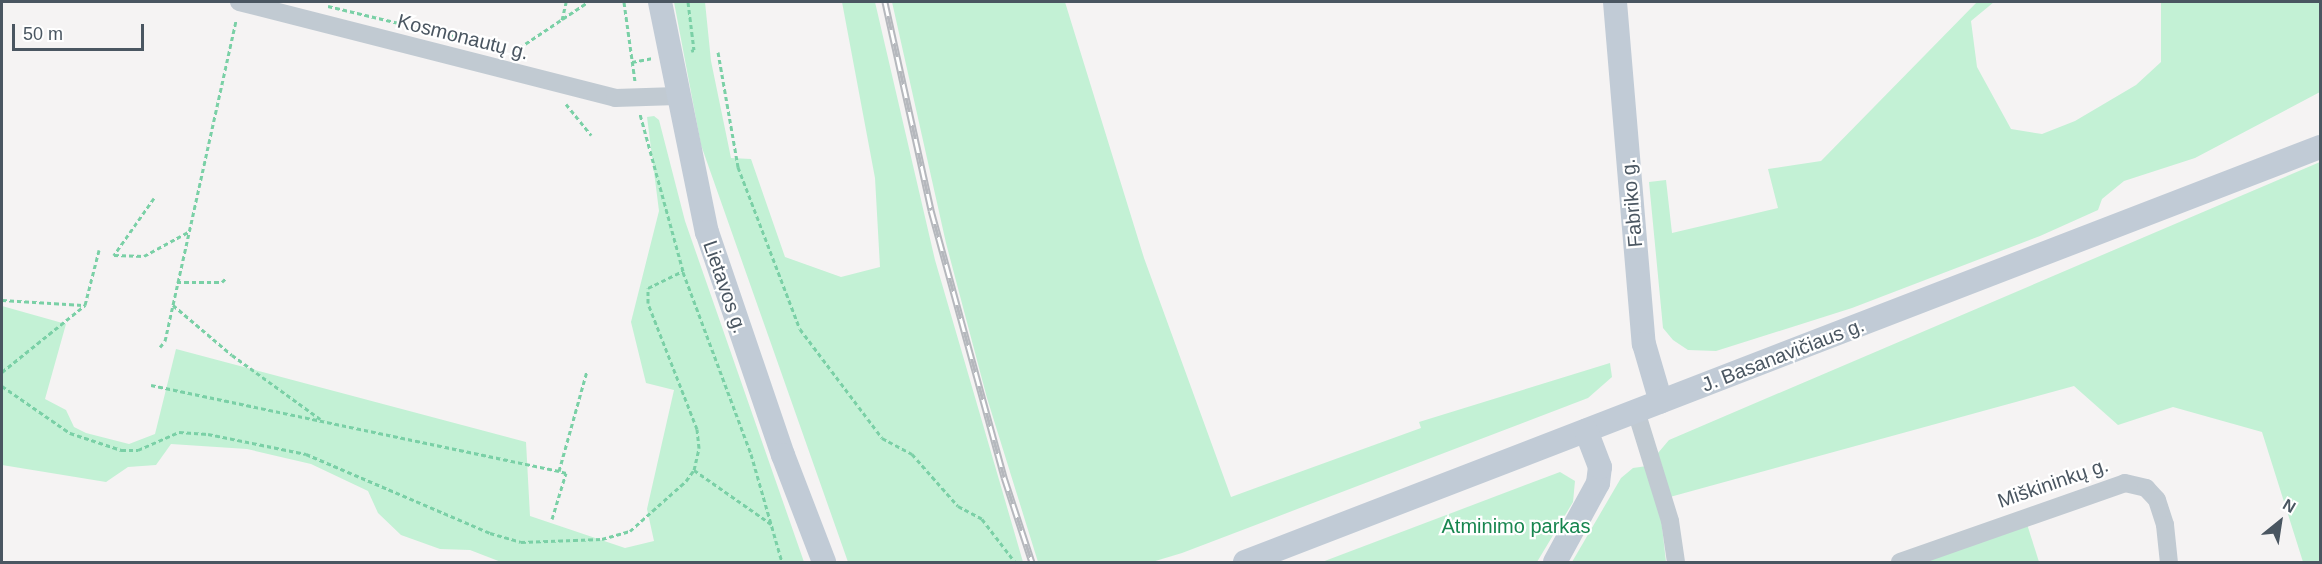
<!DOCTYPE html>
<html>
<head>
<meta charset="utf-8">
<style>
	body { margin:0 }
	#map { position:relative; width:2322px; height:564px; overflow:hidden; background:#f5f3f3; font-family:Arial,sans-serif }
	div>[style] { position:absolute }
	.green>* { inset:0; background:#c3f1d5 }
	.path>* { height:3px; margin-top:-1.5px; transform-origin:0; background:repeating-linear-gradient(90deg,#7ad0a6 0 4.5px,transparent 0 7.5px) }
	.street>* { height:18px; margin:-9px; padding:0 9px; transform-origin:9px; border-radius:9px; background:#c1cad2 }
	.secondary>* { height:24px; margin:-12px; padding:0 12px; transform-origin:12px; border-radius:12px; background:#c1cbd6 }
	.rail>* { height:7px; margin-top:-3.5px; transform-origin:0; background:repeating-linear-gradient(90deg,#fff 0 14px,#b5b8bd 0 28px); box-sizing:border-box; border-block:2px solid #b5b8bd }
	span { translate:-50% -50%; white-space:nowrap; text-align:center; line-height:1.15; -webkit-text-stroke:4.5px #fff; paint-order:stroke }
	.street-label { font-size:20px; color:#4a5661 }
	.park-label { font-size:20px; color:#17864f }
	.frame { position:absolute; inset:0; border:3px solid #4a5661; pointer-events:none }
	.north { position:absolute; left:2250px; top:492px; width:60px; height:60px; -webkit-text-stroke:4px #fff; paint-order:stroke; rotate:30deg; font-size:16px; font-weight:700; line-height:24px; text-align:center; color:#4a5661 }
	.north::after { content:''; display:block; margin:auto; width:21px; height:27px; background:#4a5661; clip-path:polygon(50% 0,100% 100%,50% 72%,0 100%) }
	.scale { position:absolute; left:12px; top:24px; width:132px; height:27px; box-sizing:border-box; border:3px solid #4a5661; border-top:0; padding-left:8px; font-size:18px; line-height:21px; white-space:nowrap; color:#4a5661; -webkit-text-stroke:4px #fff; paint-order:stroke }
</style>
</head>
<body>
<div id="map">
	<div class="green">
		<div style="clip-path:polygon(674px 2px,705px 2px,711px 61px,731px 158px,751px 159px,785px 257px,841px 277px,880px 267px,875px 178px,842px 2px,875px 2px,935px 260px,1023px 562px,848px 562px,701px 145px)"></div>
		<div style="clip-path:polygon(892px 2px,1065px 2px,1144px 258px,1231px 497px,1421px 428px,1419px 422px,1610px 363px,1612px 377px,1588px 398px,1182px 553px,1152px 562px,1038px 562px,987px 398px,946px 243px)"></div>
		<div style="clip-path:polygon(1977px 2px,1994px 2px,1971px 21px,1977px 67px,2011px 129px,2042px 134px,2075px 121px,2136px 85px,2161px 62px,2161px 2px,2320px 2px,2320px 92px,2195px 158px,2124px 181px,2102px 199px,2098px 210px,2040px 236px,1852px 308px,1716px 351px,1688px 350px,1673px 340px,1663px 328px,1649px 182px,1666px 180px,1672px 233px,1778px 208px,1768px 169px,1821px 161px)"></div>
		<div style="clip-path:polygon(654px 116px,659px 120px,685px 221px,804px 562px,501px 562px,470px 550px,440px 549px,401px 535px,378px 513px,368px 491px,311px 464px,247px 449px,171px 444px,156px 465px,128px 467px,106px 482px,2px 465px,2px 306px,66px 324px,45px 399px,66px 410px,74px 427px,86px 433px,129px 444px,155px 434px,176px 349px,526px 442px,530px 516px,625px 548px,654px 541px,647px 509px,674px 390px,646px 383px,631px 322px,659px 211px,647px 117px)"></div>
		<div style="clip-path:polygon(2320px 162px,2320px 562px,2303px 562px,2262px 432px,2173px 407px,2118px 425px,2074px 386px,1659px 500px,1666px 562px,1572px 562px,1621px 478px,1633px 468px,1647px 466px,1669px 440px)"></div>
		<div style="clip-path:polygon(1560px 472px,1575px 481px,1573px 502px,1537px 562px,1322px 562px)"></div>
		<div style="clip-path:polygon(2027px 524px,2039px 562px,1922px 562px)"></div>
	</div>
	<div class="path">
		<div style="left:624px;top:2px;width:80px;rotate:82.1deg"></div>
		<div style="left:688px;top:2px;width:48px;rotate:82.9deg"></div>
		<div style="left:694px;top:50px;width:3px;rotate:162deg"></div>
		<div style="left:328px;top:6px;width:137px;rotate:13.5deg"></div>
		<div style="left:562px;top:20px;width:18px;rotate:-77deg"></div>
		<div style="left:513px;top:52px;width:90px;rotate:-33.7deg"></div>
		<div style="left:718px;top:52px;width:117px;rotate:80.1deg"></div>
		<div style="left:738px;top:167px;width:173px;rotate:69.1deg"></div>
		<div style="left:800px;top:329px;width:136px;rotate:53deg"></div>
		<div style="left:882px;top:438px;width:34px;rotate:28deg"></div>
		<div style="left:912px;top:454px;width:69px;rotate:48.5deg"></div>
		<div style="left:958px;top:506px;width:27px;rotate:28deg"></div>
		<div style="left:982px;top:519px;width:54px;rotate:52.5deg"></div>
		<div style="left:632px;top:62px;width:20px;rotate:-11deg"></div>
		<div style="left:566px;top:104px;width:40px;rotate:51deg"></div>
		<div style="left:154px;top:198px;width:70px;rotate:125.1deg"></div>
		<div style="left:114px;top:255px;width:30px;rotate:2deg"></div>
		<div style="left:144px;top:256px;width:50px;rotate:-28.6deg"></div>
		<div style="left:683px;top:272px;width:194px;rotate:69.5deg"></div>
		<div style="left:751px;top:454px;width:112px;rotate:74deg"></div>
		<div style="left:177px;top:282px;width:45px"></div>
		<div style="left:222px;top:282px;width:6px;rotate:-45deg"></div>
		<div style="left:2px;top:300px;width:81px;rotate:3.5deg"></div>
		<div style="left:173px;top:305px;width:77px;rotate:40.3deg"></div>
		<div style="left:232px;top:355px;width:109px;rotate:36deg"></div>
		<div style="left:160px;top:347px;width:8px;rotate:-50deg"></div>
		<div style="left:165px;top:341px;width:329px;rotate:-77.5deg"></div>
		<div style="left:2px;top:372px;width:107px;rotate:-38.9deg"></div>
		<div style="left:85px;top:305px;width:57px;rotate:-75.7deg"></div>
		<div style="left:151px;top:385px;width:417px;rotate:11.9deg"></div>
		<div style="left:559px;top:471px;width:104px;rotate:-74.4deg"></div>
		<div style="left:2px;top:386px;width:83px;rotate:34.7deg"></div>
		<div style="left:70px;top:433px;width:54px;rotate:18.4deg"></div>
		<div style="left:121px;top:450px;width:17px"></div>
		<div style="left:138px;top:450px;width:45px;rotate:-23.7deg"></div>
		<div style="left:179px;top:432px;width:29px;rotate:4deg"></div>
		<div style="left:208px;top:434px;width:100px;rotate:11.5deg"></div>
		<div style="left:306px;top:454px;width:200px;rotate:23.2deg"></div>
		<div style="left:490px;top:533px;width:32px;rotate:16deg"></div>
		<div style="left:521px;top:542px;width:81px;rotate:-2.1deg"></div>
		<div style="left:602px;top:539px;width:29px;rotate:-16deg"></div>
		<div style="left:630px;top:531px;width:75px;rotate:-41.8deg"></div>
		<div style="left:686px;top:481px;width:14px;rotate:-54deg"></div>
		<div style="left:694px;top:470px;width:23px;rotate:-77deg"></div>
		<div style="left:699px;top:448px;width:19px;rotate:-96deg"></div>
		<div style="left:697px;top:429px;width:135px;rotate:-111.3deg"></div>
		<div style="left:648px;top:303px;width:15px;rotate:-90deg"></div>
		<div style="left:648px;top:288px;width:39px;rotate:-26deg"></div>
		<div style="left:683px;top:271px;width:163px;rotate:-105.3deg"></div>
		<div style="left:694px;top:470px;width:94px;rotate:35deg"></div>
		<div style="left:552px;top:519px;width:48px;rotate:-73.1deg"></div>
		<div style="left:566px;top:473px;width:7px;rotate:-164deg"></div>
	</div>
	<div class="street">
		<div style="left:239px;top:2px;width:388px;rotate:14.3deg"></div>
		<div style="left:615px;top:98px;width:62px;rotate:-1.8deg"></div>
		<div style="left:1636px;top:411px;width:115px;rotate:72.8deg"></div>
		<div style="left:1670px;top:521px;width:41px;rotate:81.7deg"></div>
		<div style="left:1900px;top:562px;width:238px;rotate:-19.3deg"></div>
		<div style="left:2125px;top:483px;width:22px;rotate:13deg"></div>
		<div style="left:2146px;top:488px;width:16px;rotate:47deg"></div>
		<div style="left:2157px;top:500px;width:26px;rotate:72deg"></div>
		<div style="left:2165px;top:525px;width:37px;rotate:84deg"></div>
	</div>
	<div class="secondary">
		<div style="left:660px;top:2px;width:235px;rotate:78.5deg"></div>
		<div style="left:707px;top:232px;width:236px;rotate:71.2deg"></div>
		<div style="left:783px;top:455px;width:115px;rotate:69deg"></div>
		<div style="left:1615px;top:2px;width:343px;rotate:85.2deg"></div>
		<div style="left:1644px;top:344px;width:60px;rotate:73.7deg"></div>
		<div style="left:1245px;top:562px;width:1152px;rotate:-21.11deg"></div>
		<div style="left:1555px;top:562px;width:90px;rotate:-61.4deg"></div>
		<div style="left:1598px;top:483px;width:16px;rotate:-83deg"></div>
		<div style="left:1600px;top:467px;width:39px;rotate:-111deg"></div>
	</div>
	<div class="rail">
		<div style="left:885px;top:2px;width:213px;rotate:77.5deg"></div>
		<div style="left:931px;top:210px;width:277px;rotate:74.7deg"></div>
		<div style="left:1004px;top:477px;width:89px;rotate:71.8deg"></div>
	</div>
	<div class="street-label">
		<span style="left:463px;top:37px;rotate:14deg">Kosmonautų g.</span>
		<span style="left:1632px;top:203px;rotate:-95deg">Fabriko g.</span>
		<span style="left:725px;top:287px;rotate:71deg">Lietavos g.</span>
		<span style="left:1783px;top:355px;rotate:-21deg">J. Basanavičiaus g.</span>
		<span style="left:2053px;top:483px;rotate:-19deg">Miškininkų g.</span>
	</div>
	<div class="park-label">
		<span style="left:1516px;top:526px">Atminimo parkas</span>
	</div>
	<div class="frame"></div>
	<div class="north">N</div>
	<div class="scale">50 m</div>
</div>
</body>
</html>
